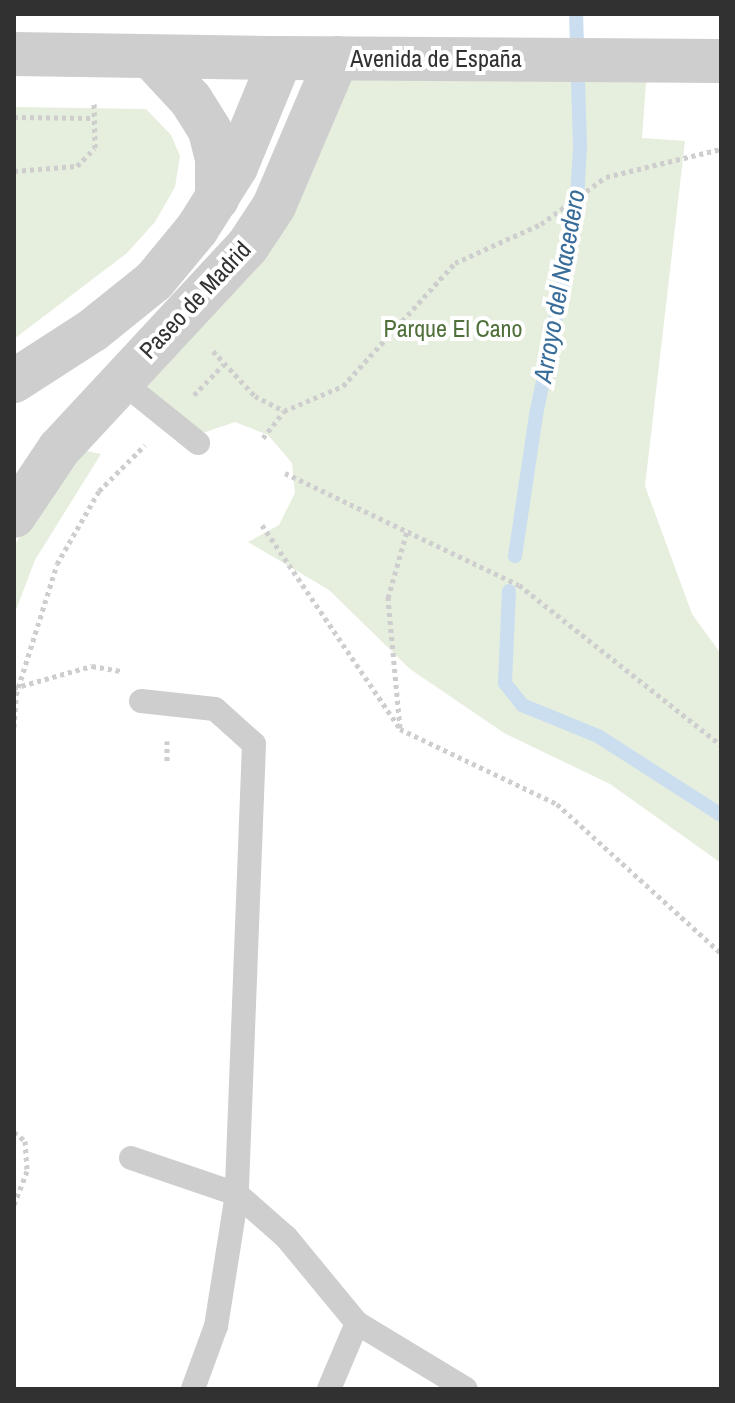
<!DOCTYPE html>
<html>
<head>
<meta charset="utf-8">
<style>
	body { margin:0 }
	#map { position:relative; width:735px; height:1403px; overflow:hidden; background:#fff; font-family:"Archivo Narrow",sans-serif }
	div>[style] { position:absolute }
	.green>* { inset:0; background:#e6eede }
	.stream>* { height:14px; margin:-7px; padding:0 7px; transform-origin:7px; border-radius:7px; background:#cadeef }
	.path>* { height:5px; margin-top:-2.5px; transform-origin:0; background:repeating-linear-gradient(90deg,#cecece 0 4px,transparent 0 8px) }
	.service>* { height:24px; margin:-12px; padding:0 12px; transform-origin:12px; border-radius:12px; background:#cecece }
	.minor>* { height:44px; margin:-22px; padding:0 22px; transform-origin:22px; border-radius:22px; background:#cecece }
	.tertiary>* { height:44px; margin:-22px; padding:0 22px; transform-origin:22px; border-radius:22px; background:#cecece }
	span { translate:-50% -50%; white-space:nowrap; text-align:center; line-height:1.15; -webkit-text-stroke:8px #fff; paint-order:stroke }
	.street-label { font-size:24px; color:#313131 }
	.park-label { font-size:24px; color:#50703b }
	.water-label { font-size:26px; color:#396d99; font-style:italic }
	.frame { position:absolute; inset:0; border:16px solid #313131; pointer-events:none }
</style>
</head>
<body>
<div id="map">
	<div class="green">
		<div style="clip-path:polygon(344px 68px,647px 70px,642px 138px,685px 141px,645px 486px,692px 614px,721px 654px,721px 863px,610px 784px,504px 733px,410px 669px,329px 590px,248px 542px,279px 525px,295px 493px,292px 463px,268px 435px,235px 422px,197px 435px,132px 382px)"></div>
		<div style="clip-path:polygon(14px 107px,146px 109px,171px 135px,180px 156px,175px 187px,155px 222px,127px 253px,14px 339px)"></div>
		<div style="clip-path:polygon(77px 449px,101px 454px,35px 560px,14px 615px,14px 546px)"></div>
	</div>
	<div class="stream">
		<div style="left:515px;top:556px;width:143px;rotate:-81.5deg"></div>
		<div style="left:536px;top:415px;width:199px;rotate:-78.4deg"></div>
		<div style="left:576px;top:220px;width:73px;rotate:-86.9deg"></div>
		<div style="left:580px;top:147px;width:133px;rotate:-91.7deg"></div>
		<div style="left:509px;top:591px;width:92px;rotate:92.5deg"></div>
		<div style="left:505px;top:683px;width:28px;rotate:52deg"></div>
		<div style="left:522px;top:705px;width:82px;rotate:22.2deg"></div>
		<div style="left:598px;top:736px;width:146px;rotate:32.7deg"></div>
	</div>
	<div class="path">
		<div style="left:14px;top:117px;width:79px;rotate:0.7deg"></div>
		<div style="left:14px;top:171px;width:63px;rotate:-4.5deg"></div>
		<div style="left:77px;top:166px;width:25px;rotate:-45deg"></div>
		<div style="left:95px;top:148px;width:46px;rotate:-91.2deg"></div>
		<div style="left:213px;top:351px;width:62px;rotate:47deg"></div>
		<div style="left:255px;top:396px;width:33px;rotate:27deg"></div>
		<div style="left:194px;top:395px;width:43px;rotate:-45.9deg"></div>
		<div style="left:263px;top:438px;width:34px;rotate:-52deg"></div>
		<div style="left:284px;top:411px;width:64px;rotate:-23deg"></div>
		<div style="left:343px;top:386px;width:166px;rotate:-47.7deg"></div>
		<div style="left:455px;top:263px;width:94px;rotate:-24.4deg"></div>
		<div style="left:541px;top:224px;width:80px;rotate:-35.9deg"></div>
		<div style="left:606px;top:177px;width:118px;rotate:-13.7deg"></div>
		<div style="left:285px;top:473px;width:259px;rotate:25.6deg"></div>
		<div style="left:519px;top:585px;width:258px;rotate:38.4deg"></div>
		<div style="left:262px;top:525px;width:246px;rotate:55.9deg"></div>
		<div style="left:400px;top:729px;width:174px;rotate:25.5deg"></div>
		<div style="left:557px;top:804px;width:222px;rotate:42.3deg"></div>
		<div style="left:14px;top:688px;width:81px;rotate:-15.8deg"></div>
		<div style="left:92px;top:666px;width:29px;rotate:10deg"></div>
		<div style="left:14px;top:727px;width:32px;rotate:-86deg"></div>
		<div style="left:16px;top:695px;width:137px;rotate:-72.6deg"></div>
		<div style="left:57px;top:564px;width:84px;rotate:-60.1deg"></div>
		<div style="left:99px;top:491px;width:65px;rotate:-45deg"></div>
		<div style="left:400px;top:728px;width:131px;rotate:-95.3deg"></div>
		<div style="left:388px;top:598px;width:70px;rotate:-74.2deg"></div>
		<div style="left:167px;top:741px;width:23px;rotate:90deg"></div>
		<div style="left:14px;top:1132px;width:14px;rotate:39deg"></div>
		<div style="left:25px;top:1141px;width:30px;rotate:86deg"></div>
		<div style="left:27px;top:1171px;width:36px;rotate:111deg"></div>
	</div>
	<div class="service">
		<div style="left:121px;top:381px;width:99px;rotate:38.8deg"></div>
		<div style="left:141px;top:701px;width:74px;rotate:6.2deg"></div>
		<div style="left:215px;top:709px;width:52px;rotate:41.9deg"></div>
		<div style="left:254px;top:744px;width:450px;rotate:92.2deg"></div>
		<div style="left:237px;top:1194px;width:134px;rotate:99deg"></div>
		<div style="left:216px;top:1326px;width:67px;rotate:110.1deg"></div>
		<div style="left:131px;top:1158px;width:112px;rotate:18.8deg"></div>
		<div style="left:237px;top:1194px;width:65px;rotate:41.3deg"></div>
		<div style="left:286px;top:1237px;width:112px;rotate:50.5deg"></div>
		<div style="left:357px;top:1323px;width:127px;rotate:31.2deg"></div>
		<div style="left:329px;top:1389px;width:72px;rotate:-67deg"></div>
	</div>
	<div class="minor">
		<div style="left:14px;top:54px;width:267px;rotate:0.9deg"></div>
		<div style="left:152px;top:58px;width:57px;rotate:47.1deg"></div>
		<div style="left:191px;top:100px;width:36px;rotate:58deg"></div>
		<div style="left:210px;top:131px;width:29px;rotate:76deg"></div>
		<div style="left:217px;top:159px;width:40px;rotate:90deg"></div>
	</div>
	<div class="tertiary">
		<div style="left:14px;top:381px;width:94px;rotate:-32.8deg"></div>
		<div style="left:93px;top:330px;width:78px;rotate:-38.8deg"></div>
		<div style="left:154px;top:281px;width:67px;rotate:-50.4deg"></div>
		<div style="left:197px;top:229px;width:73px;rotate:-57.8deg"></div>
		<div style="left:236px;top:167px;width:118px;rotate:-67.6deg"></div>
		<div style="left:281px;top:58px;width:440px;rotate:0.4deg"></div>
		<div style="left:14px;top:516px;width:81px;rotate:-56.1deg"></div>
		<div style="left:59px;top:449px;width:276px;rotate:-47.1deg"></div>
		<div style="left:247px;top:247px;width:49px;rotate:-56.6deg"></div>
		<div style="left:274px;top:206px;width:161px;rotate:-66.9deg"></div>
	</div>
	<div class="street-label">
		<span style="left:436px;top:59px">Avenida de España</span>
		<span style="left:195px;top:300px;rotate:-47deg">Paseo de Madrid</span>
	</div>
	<div class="park-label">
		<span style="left:453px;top:329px">Parque El Cano</span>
	</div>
	<div class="water-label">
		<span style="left:559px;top:286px;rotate:-80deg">Arroyo del Nacedero</span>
	</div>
	<div class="frame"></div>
</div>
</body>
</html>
